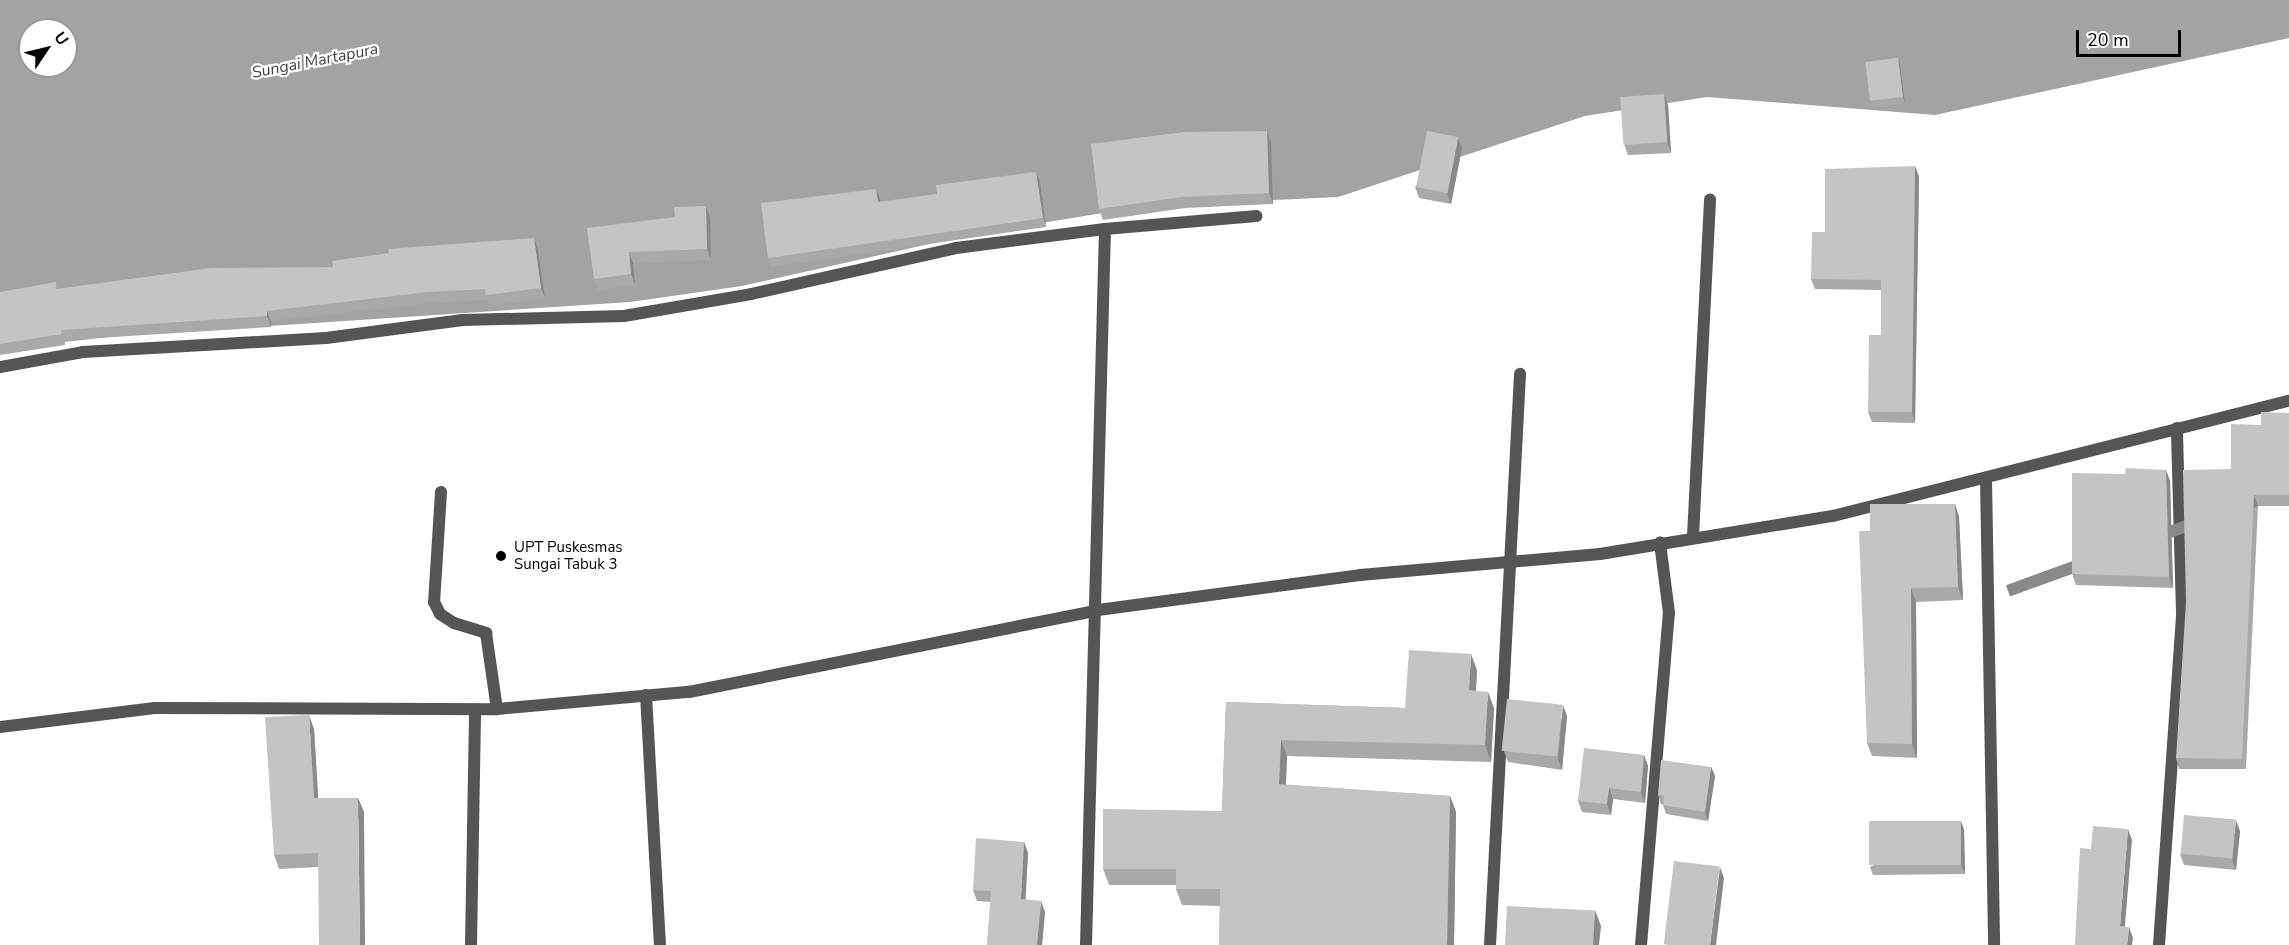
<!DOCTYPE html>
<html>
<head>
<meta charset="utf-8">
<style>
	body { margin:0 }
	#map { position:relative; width:2289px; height:945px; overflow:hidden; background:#fff; font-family:"Nunito Sans",sans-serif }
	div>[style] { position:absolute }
	.water>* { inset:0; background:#a3a3a3 }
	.service>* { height:12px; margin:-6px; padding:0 6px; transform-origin:6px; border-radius:6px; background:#555 }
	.minor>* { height:12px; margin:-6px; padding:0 6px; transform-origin:6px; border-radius:6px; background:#555 }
	.tertiary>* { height:12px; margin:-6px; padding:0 6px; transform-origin:6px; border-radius:6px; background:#555 }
	.wall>* { inset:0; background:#a9a9a9 }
	.shaded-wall>* { inset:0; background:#898989; transform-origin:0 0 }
	.building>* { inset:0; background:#c4c4c4; transform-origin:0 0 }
	.dots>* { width:16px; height:16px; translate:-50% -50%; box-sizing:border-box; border:3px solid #fff; border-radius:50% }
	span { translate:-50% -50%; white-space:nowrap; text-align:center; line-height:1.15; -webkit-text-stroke:4.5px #fff; paint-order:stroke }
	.poi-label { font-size:15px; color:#000 }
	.left { translate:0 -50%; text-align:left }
	.water-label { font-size:16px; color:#444; font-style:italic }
	.north { position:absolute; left:18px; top:18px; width:60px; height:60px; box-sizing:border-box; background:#fff; border:2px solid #999; border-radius:50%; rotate:55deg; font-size:16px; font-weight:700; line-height:24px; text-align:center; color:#000 }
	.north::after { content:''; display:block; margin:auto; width:21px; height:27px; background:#000; clip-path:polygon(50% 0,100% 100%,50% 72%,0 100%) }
	.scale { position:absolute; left:2076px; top:30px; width:105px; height:27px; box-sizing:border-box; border:3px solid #000; border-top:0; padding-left:8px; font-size:18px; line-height:21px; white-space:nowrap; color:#000; -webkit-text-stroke:4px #fff; paint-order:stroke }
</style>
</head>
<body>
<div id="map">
	<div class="water">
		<div style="clip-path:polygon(evenodd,0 0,2289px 0,2289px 38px,1935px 115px,1707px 97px,1585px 116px,1338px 197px,1145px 206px,969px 235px,742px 286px,630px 302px,119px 336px,0 349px,0 0,30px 30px,66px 30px,66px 66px,30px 66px,30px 30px)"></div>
	</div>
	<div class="service">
		<div style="left:441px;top:492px;width:110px;rotate:93.6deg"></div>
		<div style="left:434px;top:602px;width:13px;rotate:63deg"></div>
		<div style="left:440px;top:614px;width:17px;rotate:33deg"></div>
		<div style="left:454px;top:623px;width:34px;rotate:17deg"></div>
		<div style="left:486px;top:633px;width:77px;rotate:81.8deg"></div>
		<div style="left:2159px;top:945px;width:334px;rotate:-86deg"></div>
		<div style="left:2182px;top:612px;width:184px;rotate:-91.6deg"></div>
	</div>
	<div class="minor">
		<div style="left:0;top:367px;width:84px;rotate:-10.2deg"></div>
		<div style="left:83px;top:352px;width:243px;rotate:-3.3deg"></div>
		<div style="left:326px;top:338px;width:138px;rotate:-7.5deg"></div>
		<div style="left:463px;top:320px;width:161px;rotate:-1.4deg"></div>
		<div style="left:624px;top:316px;width:129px;rotate:-9.8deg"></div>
		<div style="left:751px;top:294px;width:210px;rotate:-12.6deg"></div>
		<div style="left:956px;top:248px;width:150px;rotate:-7.3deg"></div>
		<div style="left:1986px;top:479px;width:466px;rotate:89deg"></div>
		<div style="left:1693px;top:536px;width:337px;rotate:-87.1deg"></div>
		<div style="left:646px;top:695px;width:250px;rotate:86.8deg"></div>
		<div style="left:471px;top:945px;width:235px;rotate:-89deg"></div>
		<div style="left:1086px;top:945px;width:716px;rotate:-88.48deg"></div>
		<div style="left:1105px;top:229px;width:152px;rotate:-4.9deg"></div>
		<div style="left:1490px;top:945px;width:572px;rotate:-86.99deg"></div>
		<div style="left:1641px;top:945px;width:333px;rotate:-85.2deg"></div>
		<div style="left:1669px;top:613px;width:71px;rotate:-97.3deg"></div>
	</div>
	<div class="tertiary">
		<div style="left:0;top:727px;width:156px;rotate:-7deg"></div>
		<div style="left:155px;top:708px;width:342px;rotate:0.2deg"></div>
		<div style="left:497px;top:709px;width:193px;rotate:-5.1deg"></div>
		<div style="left:689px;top:692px;width:417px;rotate:-11.3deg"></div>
		<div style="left:1098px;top:610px;width:264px;rotate:-7.6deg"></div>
		<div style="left:1360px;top:575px;width:241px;rotate:-5deg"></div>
		<div style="left:1600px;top:554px;width:236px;rotate:-9.3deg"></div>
		<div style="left:1833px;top:516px;width:470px;rotate:-14.2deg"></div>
	</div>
	<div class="wall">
		<div style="clip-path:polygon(1900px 64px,1905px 103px,1873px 108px,1871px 102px)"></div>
		<div style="clip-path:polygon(1668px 105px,1671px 153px,1628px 155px,1624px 144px)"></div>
		<div style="clip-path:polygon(1267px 131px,1271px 142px,1273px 204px,1185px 208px,1103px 220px,1099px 209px)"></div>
		<div style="clip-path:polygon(1458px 137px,1462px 148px,1451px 204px,1419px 198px,1415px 187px)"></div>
		<div style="clip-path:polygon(1915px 166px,1919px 177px,1915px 423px,1872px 422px,1868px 412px,1881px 335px,1881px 290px,1815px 289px,1811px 279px,1825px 232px)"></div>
		<div style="clip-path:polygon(1036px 172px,1040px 181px,1046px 227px,771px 267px,768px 258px,880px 198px,880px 202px,937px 194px)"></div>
		<div style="clip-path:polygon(710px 217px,711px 260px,633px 263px,635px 285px,598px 290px,594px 279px,587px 228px)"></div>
		<div style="clip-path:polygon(538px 249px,545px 298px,490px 306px,488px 300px,432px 303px,271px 321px,271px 327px,65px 340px,65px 345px,0 355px,0 292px,56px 282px,58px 289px,333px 267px)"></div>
		<div style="clip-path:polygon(2289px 413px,2289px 506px,2258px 506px,2246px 769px,2179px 769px,2176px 758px,2231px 469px,2261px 425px)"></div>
		<div style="clip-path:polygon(2166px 470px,2170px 481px,2173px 588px,2076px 585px,2072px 574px)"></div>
		<div style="clip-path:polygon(1955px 504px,1959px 517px,1963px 600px,1916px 602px,1917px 758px,1872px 756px,1867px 743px,1870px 531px)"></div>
		<div style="clip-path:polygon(1477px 670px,1476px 691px,1494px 708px,1491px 762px,1287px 756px,1286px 785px,1450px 796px,1456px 812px,1454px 945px,1219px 945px,1220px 906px,1182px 905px,1176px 889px,1176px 885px,1109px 885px,1103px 869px,1222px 811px,1226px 702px,1405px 708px)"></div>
		<div style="clip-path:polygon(1567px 716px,1562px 770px,1508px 762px,1504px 751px)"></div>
		<div style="clip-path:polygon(314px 729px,318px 798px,358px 798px,364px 812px,318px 867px,279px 869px,274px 855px)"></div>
		<div style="clip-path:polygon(1644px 755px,1648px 766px,1645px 803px,1613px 799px,1611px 815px,1582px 812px,1578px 801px)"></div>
		<div style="clip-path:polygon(1711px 767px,1715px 776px,1708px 821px,1666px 814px,1663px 805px,1661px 804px,1658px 795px)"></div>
		<div style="clip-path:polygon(1961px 821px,1964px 830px,1965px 874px,1873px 875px,1870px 867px)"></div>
		<div style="clip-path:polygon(2240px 831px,2236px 870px,2184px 865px,2180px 854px)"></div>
		<div style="clip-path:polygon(1024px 842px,1028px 853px,1025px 900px,1045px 912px,1042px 945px,987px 945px,991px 902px,977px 901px,973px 890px)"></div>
	</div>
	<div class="shaded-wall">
		<div style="clip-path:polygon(1898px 58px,1900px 64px,1905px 103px,1903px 97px)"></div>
		<div style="clip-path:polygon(1664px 94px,1668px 105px,1671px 153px,1667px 142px)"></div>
		<div style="clip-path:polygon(1267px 131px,1271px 142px,1273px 204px,1269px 193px)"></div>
		<div style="clip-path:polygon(1458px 137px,1462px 148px,1451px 204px,1447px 193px)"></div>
		<div style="clip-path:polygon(1915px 166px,1919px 177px,1915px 423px,1912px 412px)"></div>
		<div style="clip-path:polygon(1036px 172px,1040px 181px,1046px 227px,1043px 218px)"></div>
		<div style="clip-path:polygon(876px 189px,880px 198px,881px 211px,878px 202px)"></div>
		<div style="clip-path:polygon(706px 206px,710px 217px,711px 260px,707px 249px)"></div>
		<div style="clip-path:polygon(534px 238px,538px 249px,545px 298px,541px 288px)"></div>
		<div style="clip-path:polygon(629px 252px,633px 263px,635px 285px,631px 274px)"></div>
		<div style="clip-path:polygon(267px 311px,271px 321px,271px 327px,267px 316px)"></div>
		<div style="clip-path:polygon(2166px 470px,2170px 481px,2173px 588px,2169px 577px)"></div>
		<div style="left:2254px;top:495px;width:12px;height:264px;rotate:70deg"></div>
		<div style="clip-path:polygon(1955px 504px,1959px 517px,1963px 600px,1958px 587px)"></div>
		<div style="clip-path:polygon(1911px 588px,1916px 602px,1917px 758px,1912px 744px)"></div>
		<div style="clip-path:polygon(1471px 654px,1477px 670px,1475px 706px,1469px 690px)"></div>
		<div style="clip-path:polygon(1488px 692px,1494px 708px,1491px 762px,1485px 745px)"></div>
		<div style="clip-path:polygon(1563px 705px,1567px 716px,1562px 770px,1558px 759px)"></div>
		<div style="clip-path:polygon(309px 715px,314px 729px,319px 812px,314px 798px)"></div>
		<div style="clip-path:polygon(1281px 740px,1287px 756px,1285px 801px,1279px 784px)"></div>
		<div style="clip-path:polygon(1644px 755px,1648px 766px,1645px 803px,1641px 792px)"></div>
		<div style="clip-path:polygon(1711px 767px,1715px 776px,1708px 821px,1705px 812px)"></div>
		<div style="clip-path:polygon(1609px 788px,1613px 799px,1611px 815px,1607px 804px)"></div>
		<div style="clip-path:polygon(1450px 796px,1456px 812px,1454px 945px,1447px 945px)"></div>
		<div style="clip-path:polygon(358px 798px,364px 812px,365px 945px,360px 945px)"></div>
		<div style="clip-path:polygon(2236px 820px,2240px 831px,2236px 870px,2232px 859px)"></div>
		<div style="clip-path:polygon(1961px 821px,1964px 830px,1965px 874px,1961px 865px)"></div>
		<div style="clip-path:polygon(2128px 829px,2132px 840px,2124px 937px,2120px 926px)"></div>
		<div style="clip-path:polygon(1024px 842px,1028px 853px,1025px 910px,1021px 899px)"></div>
		<div style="clip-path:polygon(1720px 867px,1724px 878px,1716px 945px,1710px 945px)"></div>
		<div style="clip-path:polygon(1041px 901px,1045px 912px,1042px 945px,1037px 945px)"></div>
		<div style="clip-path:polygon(1595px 910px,1601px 926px,1599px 945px,1592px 945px)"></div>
		<div style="clip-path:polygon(2129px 927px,2133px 938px,2132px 945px,2127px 945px)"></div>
	</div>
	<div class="building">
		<div style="left:1898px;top:58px;width:39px;height:33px;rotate:83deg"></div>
		<div style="left:1664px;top:94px;width:48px;height:44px;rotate:86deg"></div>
		<div style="clip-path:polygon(1267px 131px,1269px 193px,1181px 197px,1099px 209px,1091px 144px,1184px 132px)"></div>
		<div style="left:1427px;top:131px;width:32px;height:57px;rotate:11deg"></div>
		<div style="clip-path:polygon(1915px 166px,1912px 412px,1868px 412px,1869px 335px,1881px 335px,1881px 280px,1811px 279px,1812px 232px,1825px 232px,1825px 169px)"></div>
		<div style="clip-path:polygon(1036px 172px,1043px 218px,768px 258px,761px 203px,876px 189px,878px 202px,937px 194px,936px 185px)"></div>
		<div style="clip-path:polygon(706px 206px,707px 249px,629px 252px,631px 274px,594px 279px,587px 228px,675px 217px,674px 207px)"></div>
		<div style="clip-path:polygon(534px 238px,541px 288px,486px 295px,485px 289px,428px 292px,267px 311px,267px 316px,61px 330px,62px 334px,0 344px,0 292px,56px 282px,56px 289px,211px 268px,333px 267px,332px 261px,389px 253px,388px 249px)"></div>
		<div style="clip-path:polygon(2261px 412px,2289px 413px,2289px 495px,2254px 495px,2242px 759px,2176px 758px,2186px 602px,2183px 470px,2231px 469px,2231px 424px,2261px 425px)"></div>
		<div style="clip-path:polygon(2126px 468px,2166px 470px,2169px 577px,2072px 574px,2072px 473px,2125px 474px)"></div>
		<div style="clip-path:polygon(1870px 504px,1955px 504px,1958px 587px,1911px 588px,1912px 744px,1867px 743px,1859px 531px,1870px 531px)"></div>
		<div style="clip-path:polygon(1409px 650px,1471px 654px,1469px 690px,1488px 692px,1485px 745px,1281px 740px,1279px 784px,1450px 796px,1447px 945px,1219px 945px,1220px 889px,1176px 889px,1176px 869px,1103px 869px,1103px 809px,1222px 811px,1226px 702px,1405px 708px)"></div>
		<div style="left:1507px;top:699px;width:56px;height:52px;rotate:6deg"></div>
		<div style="clip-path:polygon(309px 715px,314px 798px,358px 798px,360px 945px,319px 945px,318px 853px,274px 855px,265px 717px)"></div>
		<div style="clip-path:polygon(1584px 748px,1644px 755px,1641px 792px,1609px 788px,1607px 804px,1578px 801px)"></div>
		<div style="clip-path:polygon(1661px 760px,1711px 767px,1705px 812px,1663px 805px,1664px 796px,1658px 795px)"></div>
		<div style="left:2184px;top:815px;width:52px;height:39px;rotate:5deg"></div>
		<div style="left:1961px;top:821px;width:44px;height:92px;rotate:90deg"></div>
		<div style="clip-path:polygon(2093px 826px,2128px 829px,2120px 926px,2129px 927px,2127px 945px,2075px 945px,2080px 848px,2091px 849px)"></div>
		<div style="clip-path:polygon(976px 838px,1024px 842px,1021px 899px,1041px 901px,1037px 945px,987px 945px,991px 891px,973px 890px)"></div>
		<div style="left:1674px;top:861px;width:46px;height:84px;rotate:7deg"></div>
		<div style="left:1507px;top:906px;width:88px;height:39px;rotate:3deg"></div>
	</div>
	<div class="dots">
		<div style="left:501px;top:556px;background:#000"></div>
	</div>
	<div class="poi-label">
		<span class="left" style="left:514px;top:556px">UPT Puskesmas<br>Sungai Tabuk 3</span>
	</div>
	<div class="water-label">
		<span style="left:315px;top:61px;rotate:-11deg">Sungai Martapura</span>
	</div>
	<div class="north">U</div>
	<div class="scale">20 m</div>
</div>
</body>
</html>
